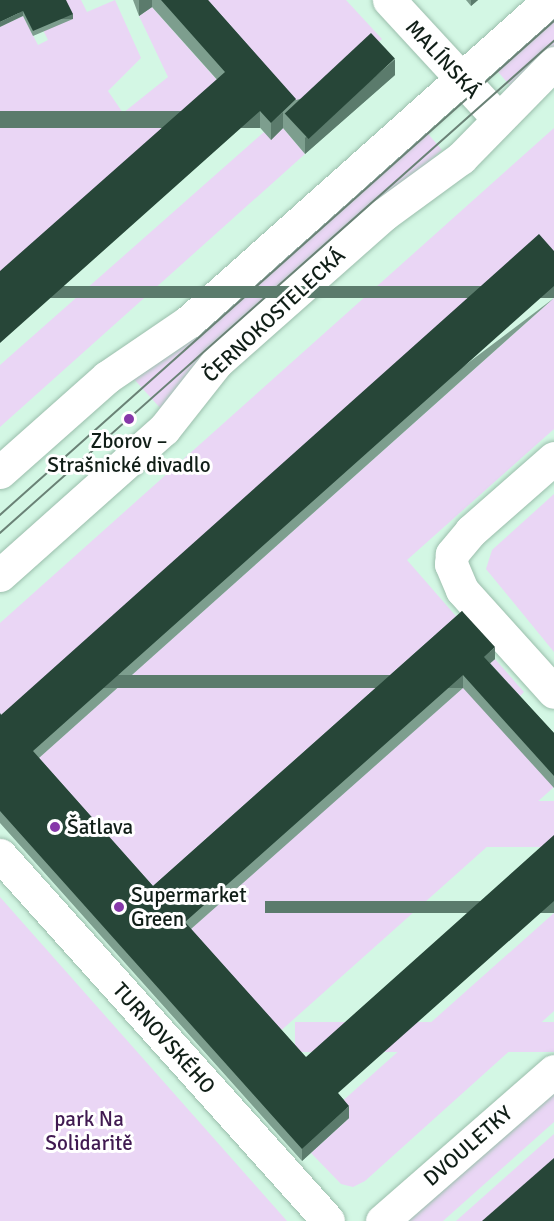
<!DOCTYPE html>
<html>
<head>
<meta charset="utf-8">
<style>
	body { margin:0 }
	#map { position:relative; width:554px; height:1221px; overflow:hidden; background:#d3f7e4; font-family:Signika,sans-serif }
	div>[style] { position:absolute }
	.green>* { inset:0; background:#ead6f5; transform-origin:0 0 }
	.roads { filter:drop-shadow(0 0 2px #9bbeac) drop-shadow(0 0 2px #9bbeac) }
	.minor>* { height:33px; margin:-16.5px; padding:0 16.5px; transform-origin:16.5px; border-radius:16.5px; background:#fff }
	.major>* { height:33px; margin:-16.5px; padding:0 16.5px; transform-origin:16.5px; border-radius:16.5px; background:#fff }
	.tram>* { height:1.5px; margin:-0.75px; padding:0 0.75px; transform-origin:0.75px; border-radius:0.75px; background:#6a8276 }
	.wall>* { inset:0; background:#7d9e8e }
	.shaded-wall>* { inset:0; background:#5b7b6c; transform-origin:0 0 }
	.building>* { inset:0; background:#274638; transform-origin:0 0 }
	.dots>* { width:16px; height:16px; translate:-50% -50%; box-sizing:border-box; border:3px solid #fff; border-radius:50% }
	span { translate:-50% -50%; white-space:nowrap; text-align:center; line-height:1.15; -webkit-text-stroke:6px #fff; paint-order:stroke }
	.street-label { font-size:21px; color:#101e17 }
	.poi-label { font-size:21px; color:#101e17 }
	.left { translate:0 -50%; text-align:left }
	.park-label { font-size:21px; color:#401a51 }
</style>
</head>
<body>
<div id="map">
	<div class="green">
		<div style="clip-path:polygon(59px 0,81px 0,87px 12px,115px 0,141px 58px,108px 91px,123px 113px,168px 77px,139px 16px,152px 7px,225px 89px,0 289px,0 27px,23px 16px,38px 45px,48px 40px,34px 12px)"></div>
		<div style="clip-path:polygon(193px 0,346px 0,382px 39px,296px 116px)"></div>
		<div style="clip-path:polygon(554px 11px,554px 50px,512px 88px,493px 66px)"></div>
		<div style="clip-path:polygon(283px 128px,305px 154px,0 427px,0 365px,264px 132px,271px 139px)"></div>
		<div style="clip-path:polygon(423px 128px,442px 150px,207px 360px,162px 410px,133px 378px)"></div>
		<div style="clip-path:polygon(554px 128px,554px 263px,0 725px,0 623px)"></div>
		<div style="clip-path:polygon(554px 298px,554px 429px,407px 560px,462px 623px,153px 898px,33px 763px)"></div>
		<div style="clip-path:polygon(554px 494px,554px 652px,486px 569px,492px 550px)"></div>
		<div style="clip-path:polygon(495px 659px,524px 692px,514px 702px,554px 787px,276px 1035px,185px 934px)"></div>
		<div style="left:554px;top:801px;width:46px;height:364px;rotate:90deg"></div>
		<div style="clip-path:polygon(0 897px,287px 1221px,0 1221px)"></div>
		<div style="clip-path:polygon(554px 913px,554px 1011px,365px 1181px,353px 1187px,341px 1184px,311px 1153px,349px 1118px,338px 1105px)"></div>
		<div style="left:554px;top:1022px;width:30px;height:259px;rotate:90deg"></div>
		<div style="clip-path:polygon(554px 1092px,554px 1122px,443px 1221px,408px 1221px)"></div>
		<div style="clip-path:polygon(554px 1134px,554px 1164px,490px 1221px,456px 1221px)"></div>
	</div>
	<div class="roads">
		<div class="minor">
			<div style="left:389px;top:0;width:161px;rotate:47.3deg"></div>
			<div style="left:554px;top:458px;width:111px;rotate:138.7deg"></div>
			<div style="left:471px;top:531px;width:30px;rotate:130deg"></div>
			<div style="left:452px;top:554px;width:10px;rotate:96deg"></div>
			<div style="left:451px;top:564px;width:28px;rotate:67deg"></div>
			<div style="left:462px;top:590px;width:137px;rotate:48deg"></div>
			<div style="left:0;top:855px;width:491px;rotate:48.1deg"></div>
			<div style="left:382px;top:1221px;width:228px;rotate:-41.1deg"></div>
		</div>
		<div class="major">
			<div style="left:0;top:472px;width:143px;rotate:-41.6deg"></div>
			<div style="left:107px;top:377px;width:98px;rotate:-34.2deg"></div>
			<div style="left:188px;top:322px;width:484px;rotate:-41.7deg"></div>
			<div style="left:0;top:575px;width:220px;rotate:-41.7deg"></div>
			<div style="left:164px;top:429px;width:85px;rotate:-51.7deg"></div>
			<div style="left:217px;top:362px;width:222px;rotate:-41.5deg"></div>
			<div style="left:383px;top:215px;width:97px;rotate:-36.2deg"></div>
			<div style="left:461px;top:158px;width:133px;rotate:-45.6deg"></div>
		</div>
	</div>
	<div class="tram">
		<div style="left:0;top:515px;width:742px;rotate:-41.72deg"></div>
		<div style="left:0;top:533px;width:741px;rotate:-41.61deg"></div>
	</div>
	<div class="wall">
		<div style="clip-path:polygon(0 0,73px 19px,33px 36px,23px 16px)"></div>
		<div style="clip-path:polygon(133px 0,208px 0,296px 100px,395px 75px,305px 154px,283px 128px,271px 140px,152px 7px,139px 16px)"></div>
		<div style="clip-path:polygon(466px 0,478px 0,471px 6px)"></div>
		<div style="clip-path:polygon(554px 298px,39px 758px,153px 886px,462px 611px,495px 659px,490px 663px,554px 733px,554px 788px,463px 688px,191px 929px,344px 1100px,349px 1118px,302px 1161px,0 823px,0 713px,1px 715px)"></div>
	</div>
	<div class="shaded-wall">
		<div style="clip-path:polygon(139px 0,152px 0,152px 7px,139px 16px)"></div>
		<div style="clip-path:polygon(471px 0,478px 0,471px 6px)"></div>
		<div style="clip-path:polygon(23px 11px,23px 16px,0 27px,0 22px)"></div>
		<div style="left:73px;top:14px;width:5px;height:43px;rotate:90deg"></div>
		<div style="clip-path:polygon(395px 59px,395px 75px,305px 154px,305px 138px)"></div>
		<div style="left:260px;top:111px;width:17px;height:348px;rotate:90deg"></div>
		<div style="clip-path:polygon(283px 112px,283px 128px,271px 140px,271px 123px)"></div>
		<div style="left:554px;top:286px;width:12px;height:698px;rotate:90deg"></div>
		<div style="clip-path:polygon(495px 647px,495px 659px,484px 669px,484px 657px)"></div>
		<div style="left:463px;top:675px;width:13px;height:372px;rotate:90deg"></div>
		<div style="left:554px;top:901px;width:12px;height:289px;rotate:90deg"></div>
		<div style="clip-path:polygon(349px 1106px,349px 1118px,302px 1161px,302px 1149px)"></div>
	</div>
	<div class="building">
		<div style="clip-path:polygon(0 0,66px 0,73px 14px,33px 31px,23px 11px,0 22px)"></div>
		<div style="clip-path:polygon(161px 0,208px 0,296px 99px,271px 123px,260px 111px,0 343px,0 271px,225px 72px)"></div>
		<div style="left:371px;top:33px;width:35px;height:118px;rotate:47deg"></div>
		<div style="clip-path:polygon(539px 234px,554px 251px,554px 286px,33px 751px,153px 886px,462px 611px,495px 647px,484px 657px,554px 733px,554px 776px,463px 675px,185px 922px,306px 1057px,554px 835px,554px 901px,338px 1093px,349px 1106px,302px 1149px,0 811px,0 713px,1px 715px)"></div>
		<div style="clip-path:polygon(554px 1158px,554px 1221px,482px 1221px)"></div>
	</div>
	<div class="dots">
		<div style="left:129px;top:419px;background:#8638a9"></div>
		<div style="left:55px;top:827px;background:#8638a9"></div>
		<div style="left:119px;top:907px;background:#8638a9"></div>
	</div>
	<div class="street-label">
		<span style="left:443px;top:59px;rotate:47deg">MALÍNSKÁ</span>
		<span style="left:274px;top:315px;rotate:-43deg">ČERNOKOSTELECKÁ</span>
		<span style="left:164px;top:1038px;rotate:48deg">TURNOVSKÉHO</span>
		<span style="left:468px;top:1146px;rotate:-41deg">DVOULETKY</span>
	</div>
	<div class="poi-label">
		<span style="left:129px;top:453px">Zborov –<br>Strašnické divadlo</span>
		<span class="left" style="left:67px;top:827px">Šatlava</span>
		<span class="left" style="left:131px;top:907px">Supermarket<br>Green</span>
	</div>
	<div class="park-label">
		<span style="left:89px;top:1131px">park Na<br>Solidaritě</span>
	</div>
</div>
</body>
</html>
